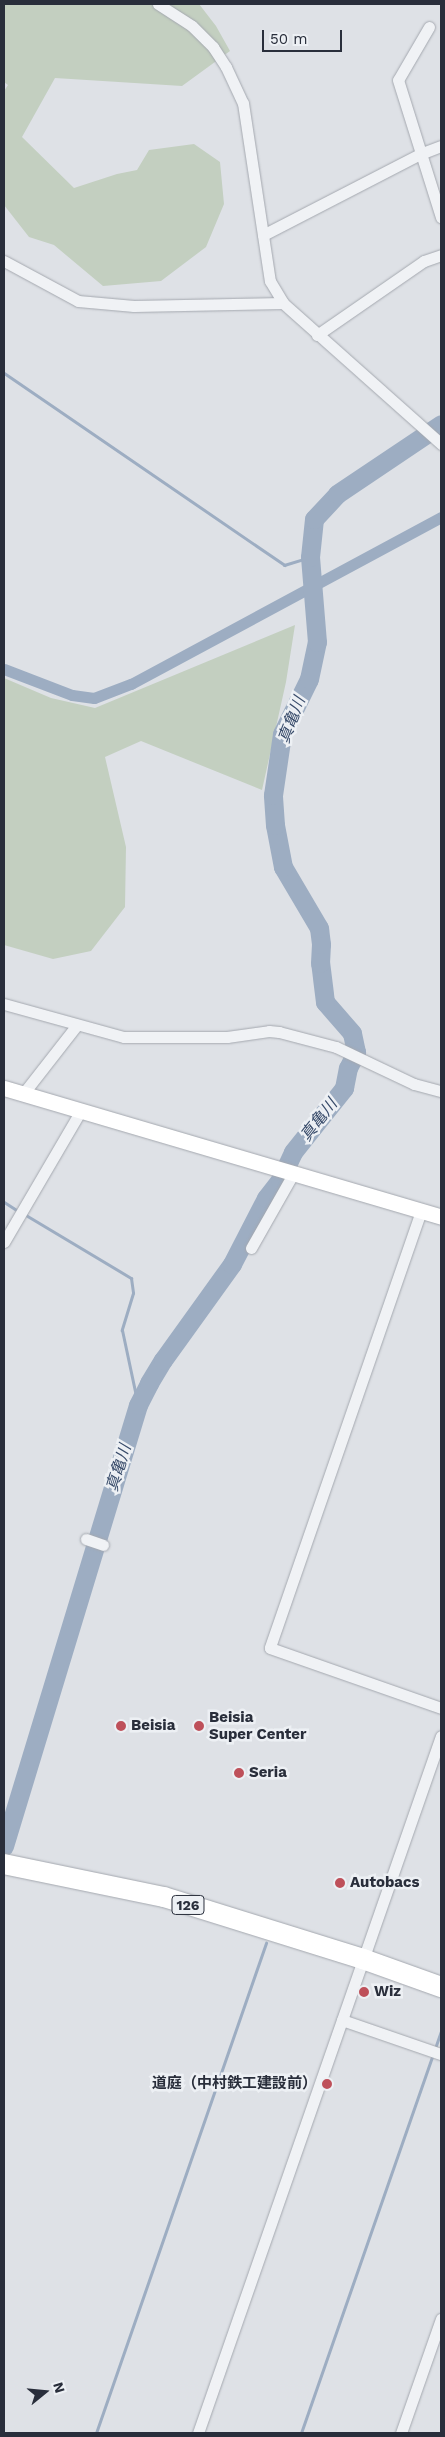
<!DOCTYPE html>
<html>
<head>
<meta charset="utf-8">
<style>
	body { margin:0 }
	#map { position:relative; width:445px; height:2437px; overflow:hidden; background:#dee1e6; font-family:"Work Sans","Noto Sans JP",sans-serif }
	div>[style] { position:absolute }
	.green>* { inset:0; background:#c3cfc0 }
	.stream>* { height:3px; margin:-1.5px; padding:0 1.5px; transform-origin:1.5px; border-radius:1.5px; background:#9dadc2 }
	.canal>* { height:11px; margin:-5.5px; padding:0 5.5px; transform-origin:5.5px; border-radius:5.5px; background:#9dadc2 }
	.river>* { height:19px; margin:-9.5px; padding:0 9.5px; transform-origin:9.5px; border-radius:9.5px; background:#9dadc2 }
	.roads { filter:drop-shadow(0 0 1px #a4a8af) drop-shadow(0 0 1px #a4a8af) }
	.street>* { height:11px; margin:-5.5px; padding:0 5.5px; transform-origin:5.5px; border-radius:5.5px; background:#f0f2f5 }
	.secondary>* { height:15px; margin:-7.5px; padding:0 7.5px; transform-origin:7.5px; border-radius:7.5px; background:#fff }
	.highway>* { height:20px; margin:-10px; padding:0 10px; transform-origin:10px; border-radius:10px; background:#fff }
	.dots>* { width:14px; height:14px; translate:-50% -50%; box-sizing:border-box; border:2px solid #edf0f4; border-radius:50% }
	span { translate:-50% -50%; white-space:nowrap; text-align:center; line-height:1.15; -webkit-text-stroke:5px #edf0f4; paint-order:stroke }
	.shield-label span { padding:1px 4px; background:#edf0f4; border:1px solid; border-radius:4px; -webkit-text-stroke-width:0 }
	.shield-label { font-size:14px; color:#292e3b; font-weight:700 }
	.poi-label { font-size:15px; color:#292e3b; font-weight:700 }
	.left { translate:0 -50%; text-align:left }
	.right { translate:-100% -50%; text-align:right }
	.water-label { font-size:16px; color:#384b6a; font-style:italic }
	.frame { position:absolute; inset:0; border:5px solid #292e3b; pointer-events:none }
	.north { position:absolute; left:20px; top:2367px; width:50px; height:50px; -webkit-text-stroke:4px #edf0f4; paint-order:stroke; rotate:73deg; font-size:14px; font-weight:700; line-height:20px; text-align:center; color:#292e3b }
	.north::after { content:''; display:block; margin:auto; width:18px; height:22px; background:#292e3b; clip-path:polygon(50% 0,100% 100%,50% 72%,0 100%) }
	.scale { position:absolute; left:262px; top:30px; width:80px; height:22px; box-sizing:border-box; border:2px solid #292e3b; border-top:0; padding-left:6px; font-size:15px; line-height:18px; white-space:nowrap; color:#292e3b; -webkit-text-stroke:4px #edf0f4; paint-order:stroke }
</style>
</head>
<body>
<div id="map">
	<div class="green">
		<div style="clip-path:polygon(4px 4px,199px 4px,216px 26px,230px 51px,182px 86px,55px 78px,22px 137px,74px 188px,117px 174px,137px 170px,149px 150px,194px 144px,220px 162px,224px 204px,206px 247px,161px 281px,103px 286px,54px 245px,29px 237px,4px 205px,4px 91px,8px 85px,4px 82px)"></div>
		<div style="clip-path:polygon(295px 625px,286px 682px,262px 790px,141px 741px,105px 757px,126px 847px,125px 907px,91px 951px,53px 959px,4px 945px,4px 678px,51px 698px,95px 708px)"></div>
	</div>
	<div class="stream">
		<div style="left:4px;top:373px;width:340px;rotate:34.4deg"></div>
		<div style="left:284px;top:565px;width:27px;rotate:-17deg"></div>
		<div style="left:4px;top:1202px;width:17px;rotate:33deg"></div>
		<div style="left:24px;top:1214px;width:125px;rotate:30.9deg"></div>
		<div style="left:131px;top:1278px;width:15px;rotate:82deg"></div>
		<div style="left:133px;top:1293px;width:39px;rotate:107deg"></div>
		<div style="left:122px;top:1330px;width:77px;rotate:78deg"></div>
		<div style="left:96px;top:2433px;width:519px;rotate:-70.87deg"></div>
		<div style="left:301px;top:2433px;width:427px;rotate:-70.8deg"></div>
	</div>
	<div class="canal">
		<div style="left:4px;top:669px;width:73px;rotate:20.9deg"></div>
		<div style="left:72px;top:695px;width:22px;rotate:8deg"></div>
		<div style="left:94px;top:698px;width:40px;rotate:-21deg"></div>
		<div style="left:131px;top:684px;width:352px;rotate:-28.3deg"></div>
	</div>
	<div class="river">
		<div style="left:4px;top:1846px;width:461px;rotate:-73.1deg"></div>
		<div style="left:138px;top:1405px;width:25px;rotate:-63deg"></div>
		<div style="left:149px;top:1383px;width:27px;rotate:-59deg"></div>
		<div style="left:163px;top:1360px;width:118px;rotate:-54.3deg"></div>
		<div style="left:232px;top:1264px;width:74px;rotate:-62.7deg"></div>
		<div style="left:266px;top:1198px;width:23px;rotate:-52deg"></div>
		<div style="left:280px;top:1180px;width:31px;rotate:-65deg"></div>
		<div style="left:293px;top:1152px;width:82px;rotate:-51.4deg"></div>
		<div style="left:344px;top:1088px;width:20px;rotate:-79deg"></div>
		<div style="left:348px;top:1068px;width:18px;rotate:-63deg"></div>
		<div style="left:356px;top:1052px;width:19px;rotate:-102deg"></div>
		<div style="left:352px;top:1033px;width:41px;rotate:-131.1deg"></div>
		<div style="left:325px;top:1002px;width:39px;rotate:-97deg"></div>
		<div style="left:320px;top:963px;width:19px;rotate:-87deg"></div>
		<div style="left:321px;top:944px;width:16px;rotate:-97deg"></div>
		<div style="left:319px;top:928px;width:71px;rotate:-120.5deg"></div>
		<div style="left:283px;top:867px;width:43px;rotate:-100.8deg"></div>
		<div style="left:275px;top:825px;width:30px;rotate:-94deg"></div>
		<div style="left:273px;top:795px;width:62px;rotate:-81.6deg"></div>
		<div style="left:282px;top:734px;width:61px;rotate:-63.9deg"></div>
		<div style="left:309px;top:679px;width:38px;rotate:-78deg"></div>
		<div style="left:317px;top:642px;width:85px;rotate:-94.7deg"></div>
		<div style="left:310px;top:557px;width:38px;rotate:-84deg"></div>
		<div style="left:314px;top:519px;width:34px;rotate:-47deg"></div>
		<div style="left:337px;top:494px;width:125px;rotate:-33.9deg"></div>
	</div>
	<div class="roads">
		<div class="street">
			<div style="left:158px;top:4px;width:40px;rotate:32.9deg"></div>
			<div style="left:192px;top:26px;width:30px;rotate:45deg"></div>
			<div style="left:213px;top:47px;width:24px;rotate:57deg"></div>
			<div style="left:226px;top:67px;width:40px;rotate:65deg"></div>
			<div style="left:243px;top:103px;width:180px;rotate:81.4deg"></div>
			<div style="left:270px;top:281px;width:26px;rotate:59deg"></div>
			<div style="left:283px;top:303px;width:212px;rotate:41.7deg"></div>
			<div style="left:429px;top:27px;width:61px;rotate:120.3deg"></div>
			<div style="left:398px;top:80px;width:144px;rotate:72.6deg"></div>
			<div style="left:263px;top:235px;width:177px;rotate:-27.3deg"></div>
			<div style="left:420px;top:154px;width:22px;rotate:-21deg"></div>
			<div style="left:4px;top:261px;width:84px;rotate:28.4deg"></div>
			<div style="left:78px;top:301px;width:56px;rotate:5.1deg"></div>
			<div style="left:134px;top:306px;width:149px;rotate:-1.2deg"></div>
			<div style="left:317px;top:335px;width:130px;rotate:-34.7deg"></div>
			<div style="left:424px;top:261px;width:18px;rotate:-19deg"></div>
			<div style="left:4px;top:1004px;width:124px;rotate:15.4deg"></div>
			<div style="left:124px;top:1037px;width:103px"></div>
			<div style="left:227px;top:1037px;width:42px;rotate:-8.1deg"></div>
			<div style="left:269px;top:1031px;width:10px;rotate:6deg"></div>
			<div style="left:279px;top:1032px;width:59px;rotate:14.7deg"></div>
			<div style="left:336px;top:1047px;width:86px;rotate:25.4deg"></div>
			<div style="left:414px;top:1084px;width:28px;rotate:15deg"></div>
			<div style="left:23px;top:1094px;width:88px;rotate:-52deg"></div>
			<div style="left:421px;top:1211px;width:462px;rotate:109.1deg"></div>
			<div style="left:270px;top:1648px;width:181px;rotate:19.3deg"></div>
			<div style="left:4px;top:1242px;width:153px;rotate:-59.7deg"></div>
			<div style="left:251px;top:1248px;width:85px;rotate:-60.4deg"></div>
			<div style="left:86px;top:1539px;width:18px;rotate:19deg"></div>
			<div style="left:342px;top:2020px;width:105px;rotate:19deg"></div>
			<div style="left:198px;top:2433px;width:738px;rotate:-70.78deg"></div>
			<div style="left:401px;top:2433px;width:121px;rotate:-70.7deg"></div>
		</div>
		<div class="secondary">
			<div style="left:4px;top:1088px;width:456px;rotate:16.4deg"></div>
		</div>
		<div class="highway">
			<div style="left:4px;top:1864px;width:163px;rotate:11.7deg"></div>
			<div style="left:164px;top:1897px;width:208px;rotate:17.3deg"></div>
			<div style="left:363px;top:1959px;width:83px;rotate:19.7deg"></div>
		</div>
	</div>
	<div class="dots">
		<div style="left:121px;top:1726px;background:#be505a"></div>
		<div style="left:199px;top:1726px;background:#be505a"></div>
		<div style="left:239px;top:1773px;background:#be505a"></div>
		<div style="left:340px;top:1883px;background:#be505a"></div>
		<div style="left:364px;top:1992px;background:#be505a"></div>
		<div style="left:327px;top:2084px;background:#be505a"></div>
	</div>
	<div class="shield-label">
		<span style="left:188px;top:1905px">126</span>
	</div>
	<div class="poi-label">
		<span class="left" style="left:209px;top:1726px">Beisia<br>Super Center</span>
		<span class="left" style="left:131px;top:1726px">Beisia</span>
		<span class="left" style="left:249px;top:1773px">Seria</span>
		<span class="left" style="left:350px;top:1883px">Autobacs</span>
		<span class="left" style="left:374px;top:1992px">Wiz</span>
		<span class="right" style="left:317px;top:2084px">道庭（中村鉄工建設前）</span>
	</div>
	<div class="water-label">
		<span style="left:292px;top:720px;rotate:-69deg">真亀川</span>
		<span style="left:319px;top:1120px;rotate:-52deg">真亀川</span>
		<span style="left:119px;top:1468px;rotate:-73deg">真亀川</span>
	</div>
	<div class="frame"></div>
	<div class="north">N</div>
	<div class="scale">50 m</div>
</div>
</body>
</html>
